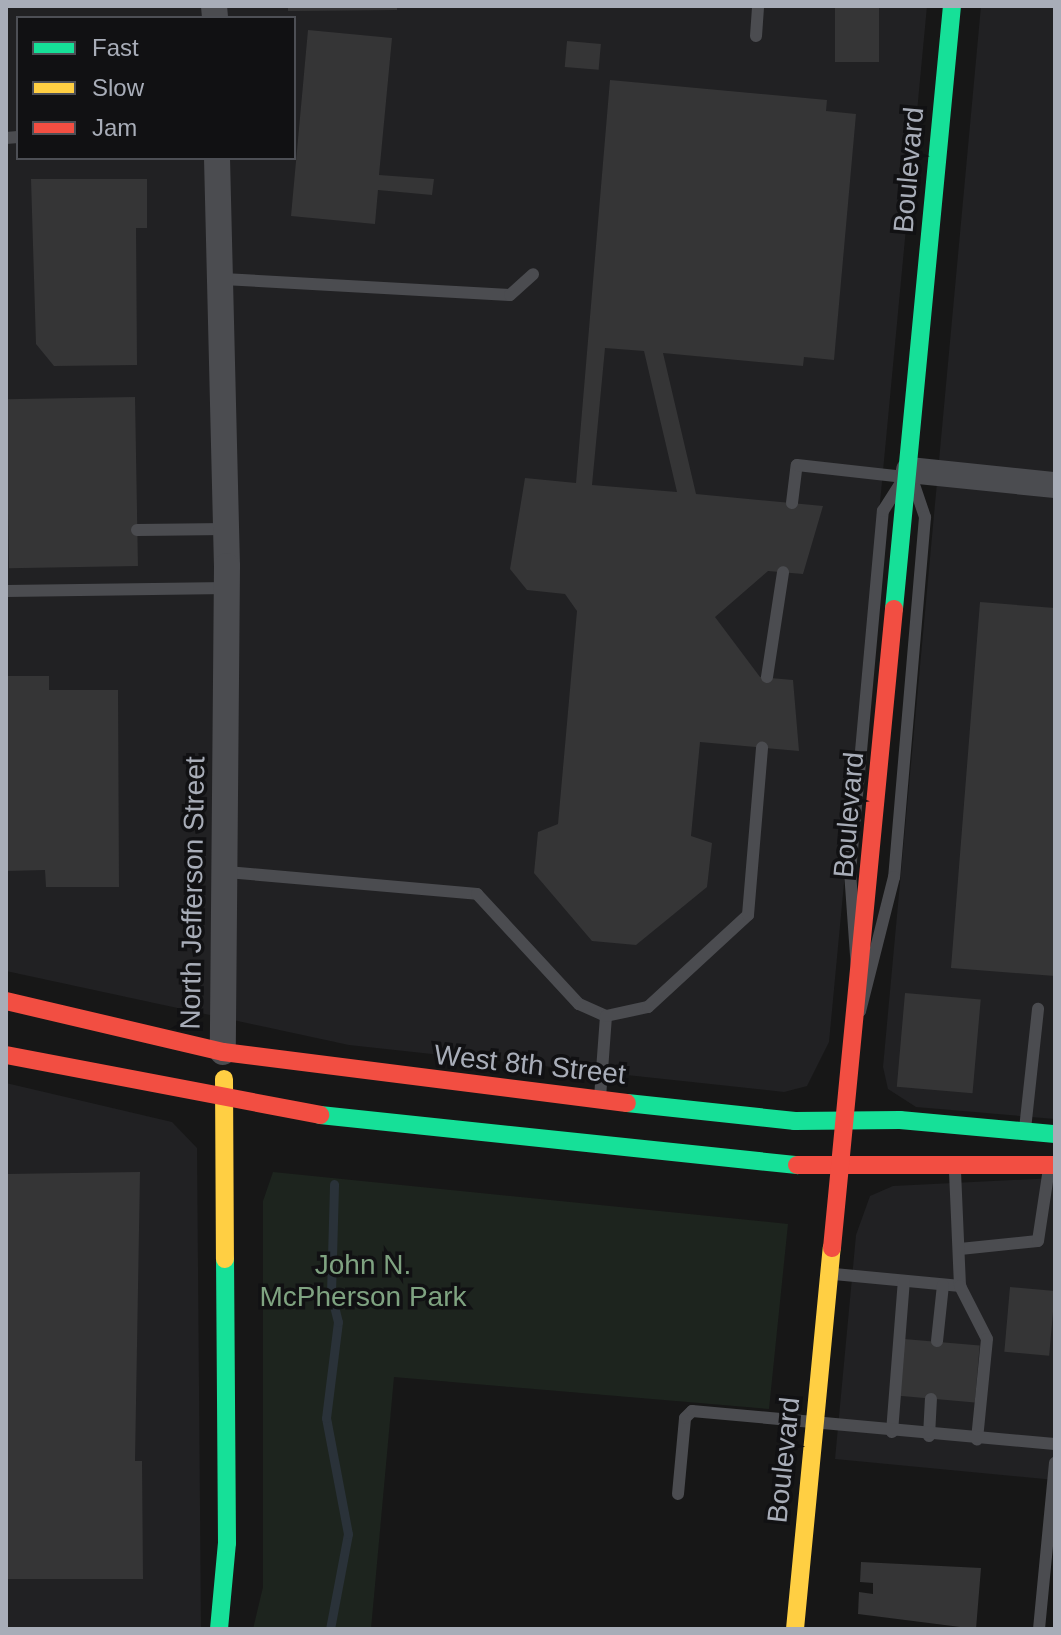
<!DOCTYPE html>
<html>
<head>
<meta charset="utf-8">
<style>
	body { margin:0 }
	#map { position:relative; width:1061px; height:1635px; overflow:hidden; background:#171717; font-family:Helvetica,sans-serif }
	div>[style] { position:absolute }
	.built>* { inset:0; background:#212123 }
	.green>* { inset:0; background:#1d241e }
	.stream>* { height:9px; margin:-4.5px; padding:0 4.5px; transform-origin:4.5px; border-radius:4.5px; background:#2a3239 }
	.building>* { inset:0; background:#353536; transform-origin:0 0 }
	.lane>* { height:12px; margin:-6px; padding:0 6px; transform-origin:6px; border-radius:6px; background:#4b4c50 }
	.street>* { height:26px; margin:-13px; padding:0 13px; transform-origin:13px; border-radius:13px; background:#4b4c50 }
	.fast>* { height:18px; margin:-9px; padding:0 9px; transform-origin:9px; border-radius:9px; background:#16e098 }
	.slow>* { height:18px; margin:-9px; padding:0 9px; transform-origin:9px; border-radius:9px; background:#ffcf43 }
	.jam>* { height:18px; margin:-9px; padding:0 9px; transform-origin:9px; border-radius:9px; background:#f24e42 }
	span { translate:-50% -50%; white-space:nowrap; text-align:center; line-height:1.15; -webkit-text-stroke:7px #111113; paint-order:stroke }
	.street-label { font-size:28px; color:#a8adb8 }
	.park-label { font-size:28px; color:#7fa381 }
	.frame { position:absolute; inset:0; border:8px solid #a8adb8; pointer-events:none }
	.legend { position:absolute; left:16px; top:16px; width:280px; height:144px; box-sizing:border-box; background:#111113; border:2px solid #4d4f55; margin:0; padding:10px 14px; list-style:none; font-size:24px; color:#a8adb8 }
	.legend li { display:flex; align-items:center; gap:16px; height:40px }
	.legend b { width:40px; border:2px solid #4d4f55 }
</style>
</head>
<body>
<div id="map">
	<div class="built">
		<div style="clip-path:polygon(evenodd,6px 6px,927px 6px,829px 1042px,807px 1086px,784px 1092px,349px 1045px,6px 971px,6px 6px,18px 18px,294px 18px,294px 158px,18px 158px,18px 18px)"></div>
		<div style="clip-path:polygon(981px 6px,1055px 6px,1055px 1119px,916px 1107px,888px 1089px,883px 1067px)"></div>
		<div style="clip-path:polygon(6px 1083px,172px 1122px,197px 1148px,201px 1629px,6px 1629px)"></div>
		<div style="clip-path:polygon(1055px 1178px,1055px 1480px,835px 1459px,856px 1235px,870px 1196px,893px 1186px)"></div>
	</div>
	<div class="green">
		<div style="clip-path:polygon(273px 1172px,788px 1224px,769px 1409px,394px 1377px,371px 1629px,253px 1629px,263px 1587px,263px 1201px)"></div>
	</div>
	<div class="stream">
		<div style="left:330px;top:1629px;width:97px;rotate:-79.3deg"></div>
		<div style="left:348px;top:1534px;width:118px;rotate:-100.7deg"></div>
		<div style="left:326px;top:1418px;width:97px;rotate:-82.9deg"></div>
		<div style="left:338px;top:1322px;width:30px;rotate:-104deg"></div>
		<div style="left:331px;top:1293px;width:109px;rotate:-88.4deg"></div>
	</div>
	<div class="building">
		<div style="clip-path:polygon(288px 6px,397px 6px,397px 10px,288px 11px)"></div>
		<div style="left:835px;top:6px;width:44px;height:56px"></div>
		<div style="clip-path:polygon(308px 30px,392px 38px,379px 175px,434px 179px,432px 195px,378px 190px,375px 224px,291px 216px)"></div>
		<div style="left:567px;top:41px;width:34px;height:26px;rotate:5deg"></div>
		<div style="clip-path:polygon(evenodd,610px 80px,827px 100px,826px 111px,856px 114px,834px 360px,804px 357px,803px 366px,663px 353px,696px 494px,823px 506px,803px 574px,768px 571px,715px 617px,760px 677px,793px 680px,799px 751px,700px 742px,691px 836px,712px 843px,707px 887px,636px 945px,592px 941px,534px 873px,538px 832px,558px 824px,577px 611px,565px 594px,527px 590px,510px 569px,525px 478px,576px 483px,610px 80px,605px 348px,644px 351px,677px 492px,592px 485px,605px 348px)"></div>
		<div style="clip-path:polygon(31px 179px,147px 179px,147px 228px,136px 228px,137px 365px,54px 366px,36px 344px)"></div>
		<div style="left:135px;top:397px;width:169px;height:129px;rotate:89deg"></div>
		<div style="clip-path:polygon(980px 602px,1055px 608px,1055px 976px,951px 968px)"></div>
		<div style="clip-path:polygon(6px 676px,49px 676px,49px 690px,118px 690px,119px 887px,46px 887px,45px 870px,6px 871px)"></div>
		<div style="left:905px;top:993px;width:76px;height:94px;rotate:5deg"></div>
		<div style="clip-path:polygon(140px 1172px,135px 1461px,142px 1461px,143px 1579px,6px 1579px,6px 1174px)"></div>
		<div style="left:1010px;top:1287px;width:45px;height:65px;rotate:5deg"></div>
		<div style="left:904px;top:1339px;width:76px;height:57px;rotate:5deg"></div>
		<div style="clip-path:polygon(861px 1562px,981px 1568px,976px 1629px,858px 1614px,859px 1592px,873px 1594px,873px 1583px,860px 1582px)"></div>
	</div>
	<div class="lane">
		<div style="left:756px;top:36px;width:30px;rotate:-86deg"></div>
		<div style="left:6px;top:138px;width:12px;rotate:-5deg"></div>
		<div style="left:223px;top:279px;width:287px;rotate:3.2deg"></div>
		<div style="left:510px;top:295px;width:31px;rotate:-42deg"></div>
		<div style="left:909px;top:470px;width:50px;rotate:71.2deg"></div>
		<div style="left:925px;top:517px;width:361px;rotate:94.9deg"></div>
		<div style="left:894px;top:877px;width:138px;rotate:104.2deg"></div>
		<div style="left:860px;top:1011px;width:139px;rotate:-94.1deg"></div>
		<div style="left:850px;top:872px;width:363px;rotate:-84.8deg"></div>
		<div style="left:883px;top:511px;width:49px;rotate:-57.6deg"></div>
		<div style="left:792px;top:503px;width:38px;rotate:-83deg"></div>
		<div style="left:797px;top:465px;width:108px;rotate:6.4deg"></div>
		<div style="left:137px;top:530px;width:89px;rotate:-0.6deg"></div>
		<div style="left:6px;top:591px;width:221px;rotate:-0.8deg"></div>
		<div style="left:767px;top:677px;width:106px;rotate:-81.3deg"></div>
		<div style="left:227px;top:872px;width:251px;rotate:5deg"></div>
		<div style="left:477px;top:894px;width:150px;rotate:47.2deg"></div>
		<div style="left:579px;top:1004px;width:30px;rotate:24deg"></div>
		<div style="left:606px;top:1016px;width:82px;rotate:94.2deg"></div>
		<div style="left:606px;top:1016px;width:43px;rotate:-12.1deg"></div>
		<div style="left:648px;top:1007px;width:136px;rotate:-42.6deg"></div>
		<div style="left:748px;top:915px;width:168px;rotate:-85.2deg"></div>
		<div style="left:1025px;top:1129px;width:121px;rotate:-83.8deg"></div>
		<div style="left:960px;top:1249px;width:78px;rotate:-5.9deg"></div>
		<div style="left:1038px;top:1241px;width:74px;rotate:-81.4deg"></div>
		<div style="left:834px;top:1274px;width:127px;rotate:5.4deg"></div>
		<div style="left:960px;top:1286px;width:115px;rotate:-92.5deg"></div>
		<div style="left:960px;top:1286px;width:59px;rotate:63deg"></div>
		<div style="left:987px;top:1339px;width:101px;rotate:95.7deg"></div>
		<div style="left:937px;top:1341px;width:56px;rotate:-83.9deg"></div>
		<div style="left:892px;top:1432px;width:151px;rotate:-85.5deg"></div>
		<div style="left:929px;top:1436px;width:37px;rotate:-87deg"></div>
		<div style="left:678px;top:1494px;width:76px;rotate:-84.7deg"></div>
		<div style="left:685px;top:1418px;width:10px;rotate:-45deg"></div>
		<div style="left:692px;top:1411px;width:364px;rotate:5.2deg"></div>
		<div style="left:1039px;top:1629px;width:167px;rotate:-84.5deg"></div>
	</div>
	<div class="street">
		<div style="left:214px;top:6px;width:12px;rotate:85deg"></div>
		<div style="left:217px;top:158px;width:408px;rotate:88.6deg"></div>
		<div style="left:227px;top:566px;width:486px;rotate:90.5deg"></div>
		<div style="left:909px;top:470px;width:147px;rotate:5.9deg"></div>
	</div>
	<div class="fast">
		<div style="left:894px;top:609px;width:606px;rotate:-84.51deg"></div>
		<div style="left:627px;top:1103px;width:169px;rotate:6.1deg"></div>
		<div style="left:795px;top:1121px;width:105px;rotate:-0.5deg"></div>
		<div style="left:900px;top:1120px;width:156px;rotate:5.2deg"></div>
		<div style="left:320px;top:1115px;width:480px;rotate:6deg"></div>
		<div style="left:219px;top:1629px;width:86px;rotate:-84.7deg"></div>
		<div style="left:227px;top:1543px;width:284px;rotate:-90.4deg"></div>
	</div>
	<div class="slow">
		<div style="left:224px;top:1079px;width:180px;rotate:89.7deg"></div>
		<div style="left:795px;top:1629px;width:383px;rotate:-84.5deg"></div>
	</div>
	<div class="jam">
		<div style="left:6px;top:1001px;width:223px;rotate:13.2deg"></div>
		<div style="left:223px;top:1052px;width:407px;rotate:7.2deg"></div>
		<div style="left:6px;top:1055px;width:320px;rotate:10.8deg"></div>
		<div style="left:797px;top:1165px;width:258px"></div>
		<div style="left:832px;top:1248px;width:642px;rotate:-84.46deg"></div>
	</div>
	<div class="street-label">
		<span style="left:909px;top:170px;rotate:-85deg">Boulevard</span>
		<span style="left:849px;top:815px;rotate:-85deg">Boulevard</span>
		<span style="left:193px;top:893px;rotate:-89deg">North Jefferson Street</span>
		<span style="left:530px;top:1065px;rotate:6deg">West 8th Street</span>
		<span style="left:784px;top:1460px;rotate:-84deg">Boulevard</span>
	</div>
	<div class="park-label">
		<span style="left:363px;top:1281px">John N.<br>McPherson Park</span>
	</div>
	<div class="frame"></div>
	<ul class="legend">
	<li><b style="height:10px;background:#16e098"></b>Fast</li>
	<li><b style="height:10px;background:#ffcf43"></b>Slow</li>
	<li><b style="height:10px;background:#f24e42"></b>Jam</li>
	</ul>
</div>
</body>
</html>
